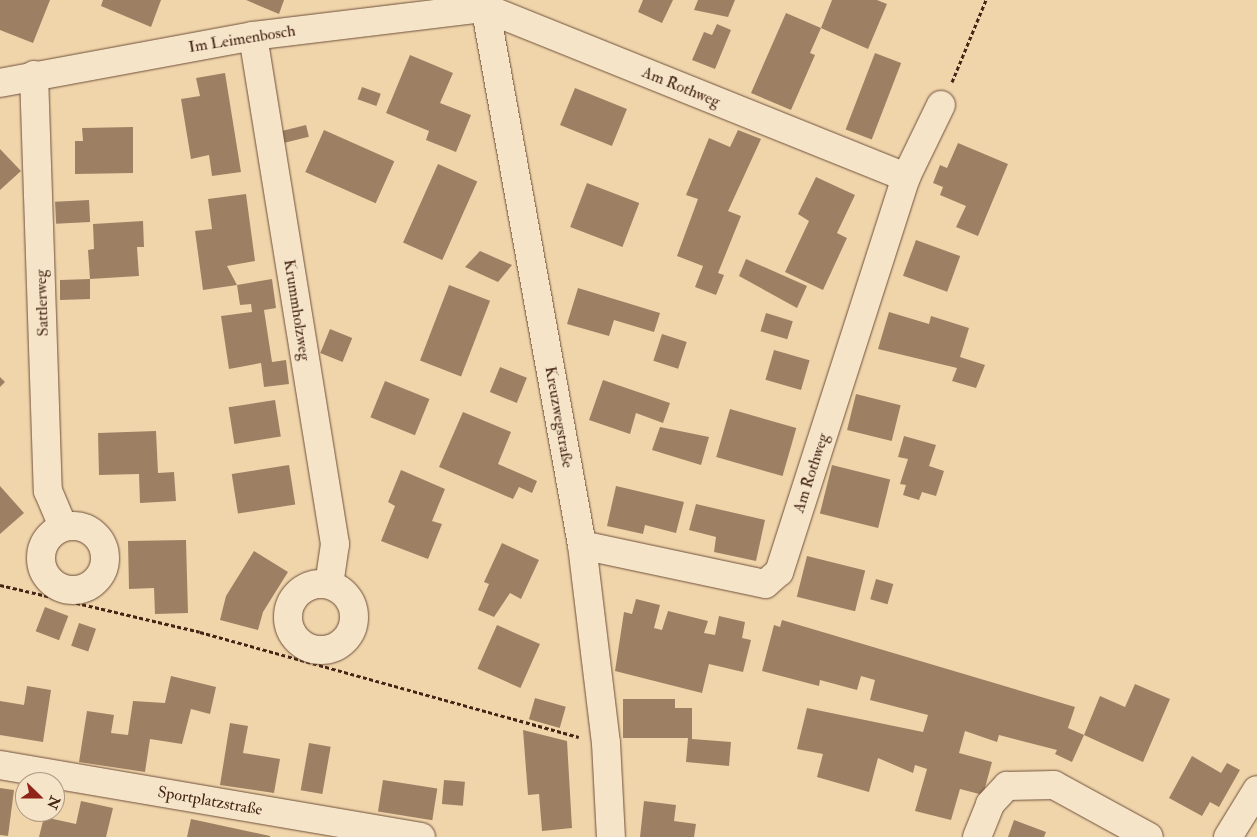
<!DOCTYPE html>
<html>
<head>
<meta charset="utf-8">
<style>
	body { margin:0 }
	#map { position:relative; width:1257px; height:837px; overflow:hidden; background:#f0d5ab; font-family:"IM FELL Double Pica",serif }
	div>[style] { position:absolute }
	.building>* { inset:0; background:#9d8063; transform-origin:0 0 }
	.path>* { height:3px; margin-top:-1.5px; transform-origin:0; background:repeating-linear-gradient(90deg,#442414 0 4px,transparent 0 6.5px) }
	.roads { filter:drop-shadow(0 0 1px #6f503a) drop-shadow(0 0 1px #6f503a) }
	.street>* { height:28px; margin:-14px; padding:0 14px; transform-origin:14px; border-radius:14px; background:#f5e4c8 }
	.street>.ring { margin:-14px; padding:0; box-sizing:content-box; background:none; border:28px solid #f5e4c8; border-radius:50% }
	span { translate:-50% -50%; white-space:nowrap; text-align:center; line-height:1.15; -webkit-text-stroke:4px #f5e4c8; paint-order:stroke }
	.street-label { font-size:16px; color:#442414 }
	.north { position:absolute; left:15px; top:772px; width:50px; height:50px; box-sizing:border-box; background:#f5e4c8; border:1px solid #ae9780; border-radius:50%; rotate:112deg; font-size:14px; font-weight:700; line-height:20px; text-align:center; color:#442414 }
	.north::after { content:''; display:block; margin:auto; width:18px; height:22px; background:#8f2418; clip-path:polygon(50% 0,100% 100%,50% 72%,0 100%) }
</style>
</head>
<body>
<div id="map">
	<div class="building">
		<div style="clip-path:polygon(0 0,50px 0,33px 43px,0 30px)"></div>
		<div style="clip-path:polygon(103px 0,161px 0,151px 27px,101px 6px)"></div>
		<div style="clip-path:polygon(246px 0,284px 0,279px 14px)"></div>
		<div style="clip-path:polygon(643px 0,673px 0,662px 23px,638px 12px)"></div>
		<div style="clip-path:polygon(698px 0,735px 0,728px 17px,694px 10px)"></div>
		<div style="clip-path:polygon(832px 0,877px 0,887px 4px,868px 49px,821px 28px)"></div>
		<div style="clip-path:polygon(786px 13px,821px 28px,810px 53px,815px 55px,791px 110px,751px 93px)"></div>
		<div style="clip-path:polygon(717px 24px,731px 30px,715px 69px,692px 60px,704px 32px,712px 35px)"></div>
		<div style="left:875px;top:53px;width:28px;height:82px;rotate:21deg"></div>
		<div style="clip-path:polygon(410px 55px,453px 73px,440px 103px,471px 115px,456px 152px,426px 140px,429px 131px,386px 113px)"></div>
		<div style="clip-path:polygon(225px 73px,241px 172px,212px 176px,209px 155px,191px 159px,181px 99px,200px 96px,196px 78px)"></div>
		<div style="left:362px;top:87px;width:20px;height:13px;rotate:20deg"></div>
		<div style="left:575px;top:88px;width:56px;height:40px;rotate:22deg"></div>
		<div style="left:306px;top:125px;width:12px;height:26px;rotate:76deg"></div>
		<div style="clip-path:polygon(133px 127px,133px 173px,75px 174px,75px 141px,83px 141px,82px 128px)"></div>
		<div style="left:324px;top:130px;width:77px;height:46px;rotate:24deg"></div>
		<div style="clip-path:polygon(738px 130px,761px 139px,728px 211px,741px 216px,718px 273px,724px 275px,716px 295px,695px 287px,703px 266px,677px 256px,698px 199px,686px 195px,709px 138px,730px 147px)"></div>
		<div style="clip-path:polygon(958px 143px,1008px 164px,978px 236px,956px 227px,966px 206px,940px 195px,943px 187px,933px 183px,940px 165px,947px 168px)"></div>
		<div style="clip-path:polygon(0 149px,21px 171px,0 190px)"></div>
		<div style="left:438px;top:164px;width:43px;height:86px;rotate:24deg"></div>
		<div style="clip-path:polygon(816px 177px,855px 195px,837px 233px,847px 238px,823px 290px,785px 272px,809px 221px,798px 214px)"></div>
		<div style="left:587px;top:183px;width:56px;height:47px;rotate:21deg"></div>
		<div style="clip-path:polygon(246px 194px,255px 261px,227px 266px,237px 285px,203px 290px,195px 231px,212px 229px,208px 199px)"></div>
		<div style="left:89px;top:200px;width:22px;height:34px;rotate:87deg"></div>
		<div style="clip-path:polygon(143px 221px,144px 247px,137px 247px,139px 276px,90px 279px,90px 299px,60px 300px,60px 280px,90px 279px,88px 250px,94px 249px,93px 224px)"></div>
		<div style="left:916px;top:240px;width:47px;height:38px;rotate:20deg"></div>
		<div style="clip-path:polygon(480px 251px,512px 265px,498px 282px,465px 267px)"></div>
		<div style="clip-path:polygon(746px 259px,807px 286px,797px 308px,739px 276px)"></div>
		<div style="clip-path:polygon(272px 279px,276px 308px,264px 310px,272px 362px,286px 360px,289px 384px,264px 387px,261px 363px,229px 369px,221px 316px,252px 312px,251px 304px,240px 305px,237px 285px)"></div>
		<div style="left:449px;top:285px;width:44px;height:81px;rotate:21deg"></div>
		<div style="clip-path:polygon(578px 288px,660px 313px,654px 332px,614px 320px,609px 336px,567px 324px)"></div>
		<div style="clip-path:polygon(889px 312px,929px 324px,931px 316px,969px 328px,960px 357px,985px 365px,976px 388px,952px 381px,957px 368px,878px 349px)"></div>
		<div style="left:766px;top:313px;width:28px;height:19px;rotate:17deg"></div>
		<div style="left:330px;top:329px;width:24px;height:26px;rotate:22deg"></div>
		<div style="left:662px;top:334px;width:26px;height:28px;rotate:18deg"></div>
		<div style="left:774px;top:350px;width:37px;height:31px;rotate:16deg"></div>
		<div style="left:500px;top:367px;width:29px;height:27px;rotate:22deg"></div>
		<div style="clip-path:polygon(0 377px,5px 382px,0 387px)"></div>
		<div style="clip-path:polygon(603px 380px,670px 403px,663px 423px,636px 413px,630px 434px,589px 420px)"></div>
		<div style="left:385px;top:381px;width:48px;height:39px;rotate:22deg"></div>
		<div style="left:856px;top:394px;width:46px;height:37px;rotate:14deg"></div>
		<div style="left:275px;top:400px;width:37px;height:47px;rotate:81deg"></div>
		<div style="left:730px;top:409px;width:69px;height:50px;rotate:16deg"></div>
		<div style="clip-path:polygon(463px 412px,511px 432px,498px 464px,537px 481px,532px 493px,519px 487px,513px 499px,439px 467px)"></div>
		<div style="clip-path:polygon(660px 427px,709px 437px,701px 465px,652px 450px)"></div>
		<div style="clip-path:polygon(156px 431px,158px 473px,174px 472px,176px 501px,140px 503px,139px 474px,99px 475px,98px 433px)"></div>
		<div style="clip-path:polygon(904px 436px,936px 445px,929px 466px,944px 471px,936px 496px,922px 492px,919px 500px,903px 495px,906px 485px,900px 484px,908px 459px,898px 457px)"></div>
		<div style="left:289px;top:465px;width:40px;height:58px;rotate:81deg"></div>
		<div style="left:832px;top:465px;width:60px;height:50px;rotate:14deg"></div>
		<div style="clip-path:polygon(401px 470px,445px 489px,432px 521px,442px 524px,428px 559px,381px 541px,395px 506px,388px 502px)"></div>
		<div style="clip-path:polygon(0 486px,24px 513px,0 534px)"></div>
		<div style="clip-path:polygon(616px 486px,684px 502px,676px 533px,645px 525px,643px 534px,607px 526px)"></div>
		<div style="clip-path:polygon(696px 504px,765px 520px,756px 561px,714px 552px,716px 537px,689px 530px)"></div>
		<div style="clip-path:polygon(186px 540px,188px 613px,155px 614px,154px 588px,129px 589px,128px 541px)"></div>
		<div style="clip-path:polygon(502px 543px,539px 560px,521px 599px,510px 593px,494px 617px,478px 610px,489px 584px,484px 582px)"></div>
		<div style="clip-path:polygon(254px 551px,288px 572px,263px 612px,258px 630px,220px 620px,226px 596px)"></div>
		<div style="left:807px;top:556px;width:60px;height:42px;rotate:14deg"></div>
		<div style="left:876px;top:579px;width:18px;height:21px;rotate:16deg"></div>
		<div style="clip-path:polygon(636px 599px,660px 605px,654px 628px,662px 630px,668px 611px,708px 621px,704px 633px,715px 635px,719px 616px,745px 622px,742px 638px,751px 640px,743px 672px,709px 664px,702px 693px,615px 671px,624px 612px,632px 614px)"></div>
		<div style="left:45px;top:607px;width:25px;height:26px;rotate:21deg"></div>
		<div style="clip-path:polygon(782px 620px,1075px 707px,1068px 728px,1084px 735px,1072px 762px,1055px 754px,1057px 750px,999px 735px,997px 742px,965px 731px,959px 753px,992px 762px,983px 795px,960px 789px,951px 820px,915px 811px,927px 769px,915px 765px,913px 773px,878px 758px,869px 792px,817px 777px,823px 754px,797px 749px,807px 708px,923px 732px,928px 715px,870px 700px,875px 680px,861px 676px,857px 690px,820px 680px,819px 686px,762px 671px,774px 625px,780px 627px)"></div>
		<div style="left:79px;top:623px;width:18px;height:24px;rotate:19deg"></div>
		<div style="left:497px;top:625px;width:47px;height:48px;rotate:24deg"></div>
		<div style="clip-path:polygon(171px 676px,216px 687px,210px 714px,191px 709px,182px 744px,150px 739px,145px 772px,79px 762px,87px 711px,114px 715px,111px 733px,128px 735px,133px 701px,165px 703px)"></div>
		<div style="clip-path:polygon(1135px 684px,1170px 699px,1143px 762px,1084px 735px,1100px 696px,1125px 707px)"></div>
		<div style="clip-path:polygon(27px 686px,51px 690px,43px 742px,0 735px,0 701px,24px 705px)"></div>
		<div style="left:535px;top:698px;width:32px;height:22px;rotate:16deg"></div>
		<div style="clip-path:polygon(623px 699px,675px 699px,675px 708px,692px 708px,692px 739px,731px 742px,729px 766px,686px 762px,688px 738px,623px 738px)"></div>
		<div style="clip-path:polygon(230px 723px,248px 726px,243px 753px,280px 759px,274px 793px,220px 785px)"></div>
		<div style="clip-path:polygon(523px 730px,567px 741px,572px 828px,542px 831px,539px 794px,528px 795px)"></div>
		<div style="left:309px;top:743px;width:22px;height:48px;rotate:10deg"></div>
		<div style="clip-path:polygon(1192px 756px,1221px 773px,1227px 763px,1240px 770px,1219px 807px,1210px 802px,1202px 816px,1169px 798px)"></div>
		<div style="left:383px;top:780px;width:55px;height:32px;rotate:9deg"></div>
		<div style="left:444px;top:780px;width:21px;height:24px;rotate:5deg"></div>
		<div style="clip-path:polygon(0 788px,14px 790px,8px 836px,0 835px)"></div>
		<div style="clip-path:polygon(81px 801px,113px 808px,106px 837px,39px 837px,44px 817px,76px 824px)"></div>
		<div style="clip-path:polygon(644px 801px,676px 805px,674px 821px,696px 824px,694px 837px,640px 837px)"></div>
		<div style="clip-path:polygon(191px 819px,270px 836px,270px 837px,187px 837px)"></div>
		<div style="clip-path:polygon(1014px 820px,1046px 832px,1044px 837px,1008px 837px)"></div>
	</div>
	<div class="path">
		<div style="left:952px;top:82px;width:89px;rotate:-67.5deg"></div>
		<div style="left:0;top:585px;width:205px;rotate:13.2deg"></div>
		<div style="left:200px;top:632px;width:393px;rotate:15.5deg"></div>
		<div style="left:70px;top:590px;width:10px;rotate:79deg"></div>
		<div style="left:319px;top:664px;width:15px;rotate:-70deg"></div>
	</div>
	<div class="roads">
		<div class="street">
			<div style="left:484px;top:0;width:554px;rotate:79.81deg"></div>
			<div style="left:582px;top:545px;width:199px;rotate:83.1deg"></div>
			<div style="left:606px;top:743px;width:94px;rotate:87deg"></div>
			<div style="left:253px;top:36px;width:515px;rotate:80.83deg"></div>
			<div style="left:335px;top:544px;width:41px;rotate:98.3deg"></div>
			<div style="left:34px;top:75px;width:416px;rotate:88.1deg"></div>
			<div style="left:48px;top:491px;width:39px;rotate:67deg"></div>
			<div style="left:0;top:83px;width:257px;rotate:-10.5deg"></div>
			<div style="left:253px;top:36px;width:234px;rotate:-6.9deg"></div>
			<div style="left:485px;top:8px;width:454px;rotate:21.9deg"></div>
			<div style="left:906px;top:177px;width:415px;rotate:107.8deg"></div>
			<div style="left:779px;top:572px;width:18px;rotate:139deg"></div>
			<div style="left:765px;top:584px;width:187px;rotate:-168deg"></div>
			<div style="left:906px;top:177px;width:80px;rotate:-64.1deg"></div>
			<div class="ring" style="left:41px;top:526px;width:36px;height:36px"></div>
			<div class="ring" style="left:288px;top:584px;width:38px;height:38px"></div>
			<div style="left:0;top:765px;width:427px;rotate:9.7deg"></div>
			<div style="left:977px;top:837px;width:35px;rotate:-68deg"></div>
			<div style="left:990px;top:804px;width:25px;rotate:-47deg"></div>
			<div style="left:1007px;top:786px;width:47px;rotate:-1.2deg"></div>
			<div style="left:1054px;top:785px;width:108px;rotate:28.7deg"></div>
			<div style="left:1228px;top:837px;width:55px;rotate:-58.3deg"></div>
		</div>
	</div>
	<div class="street-label">
		<span style="left:242px;top:39px;rotate:-9deg">Im Leimenbosch</span>
		<span style="left:681px;top:87px;rotate:22deg">Am Rothweg</span>
		<span style="left:42px;top:303px;rotate:-92deg">Sattlerweg</span>
		<span style="left:297px;top:310px;rotate:81deg">Krummholzweg</span>
		<span style="left:559px;top:417px;rotate:80deg">Kreuzwegstraße</span>
		<span style="left:811px;top:473px;rotate:-72deg">Am Rothweg</span>
		<span style="left:210px;top:801px;rotate:10deg">Sportplatzstraße</span>
	</div>
	<div class="north">N</div>
</div>
</body>
</html>
